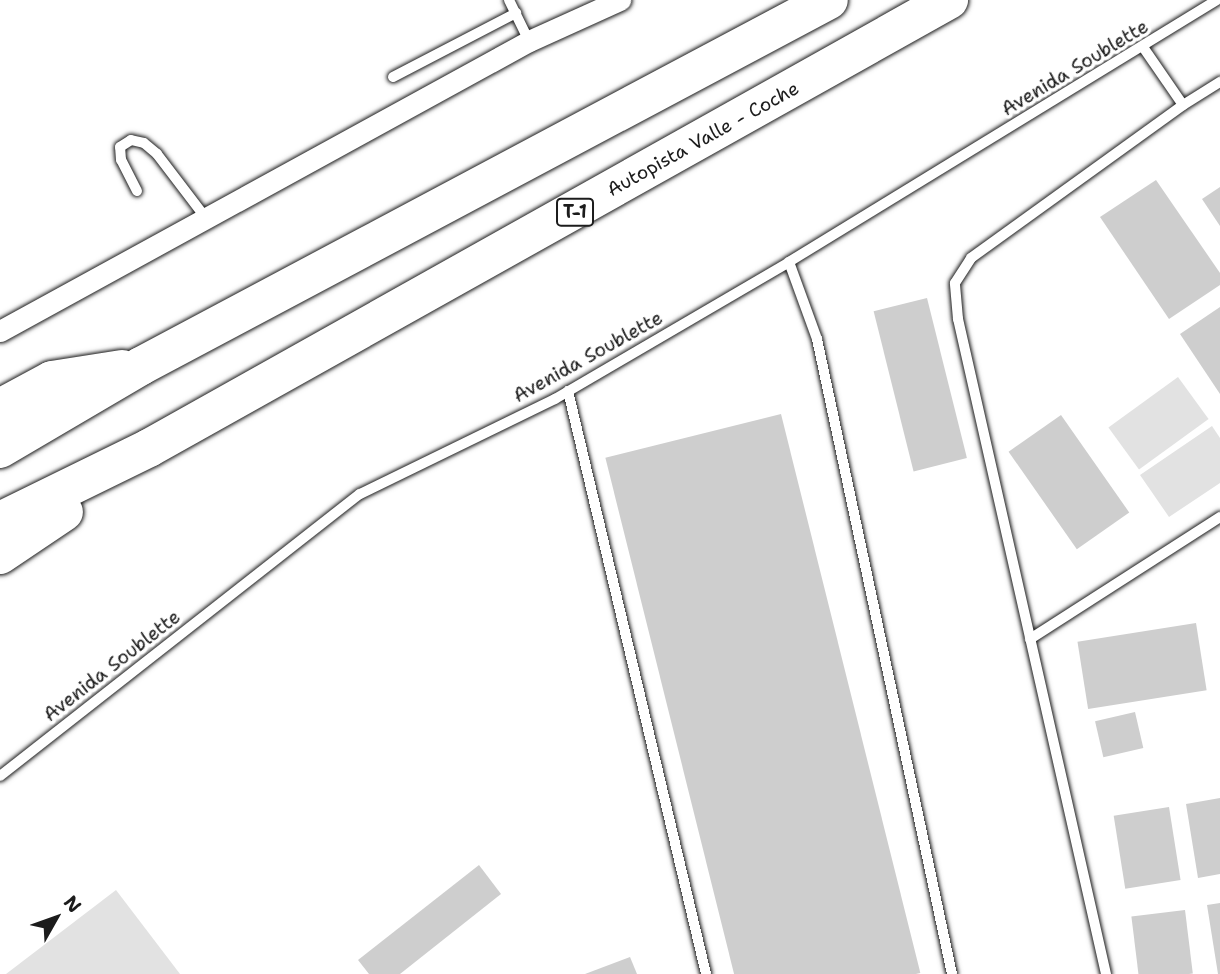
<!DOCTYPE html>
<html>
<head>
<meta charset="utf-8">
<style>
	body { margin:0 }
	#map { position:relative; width:1220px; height:974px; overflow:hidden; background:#fff; font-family:"Shantell Sans",sans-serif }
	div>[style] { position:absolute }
	.green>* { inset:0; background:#e2e2e2; transform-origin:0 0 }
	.building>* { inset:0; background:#cecece; transform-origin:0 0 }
	.roads { filter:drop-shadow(0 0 2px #1c1c1c) drop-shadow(0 0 2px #1c1c1c) }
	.service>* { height:10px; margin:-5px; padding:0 5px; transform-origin:5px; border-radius:5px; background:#fff }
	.minor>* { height:21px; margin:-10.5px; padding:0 10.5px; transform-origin:10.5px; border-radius:10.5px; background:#fff }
	.motorway>* { height:38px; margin:-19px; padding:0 19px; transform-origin:19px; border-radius:19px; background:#fff }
	span { translate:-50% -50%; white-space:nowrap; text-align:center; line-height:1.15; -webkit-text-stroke:7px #fff; paint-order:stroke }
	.shield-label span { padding:2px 5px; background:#fff; border:2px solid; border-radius:5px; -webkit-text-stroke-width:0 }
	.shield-label { font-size:18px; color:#1c1c1c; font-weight:700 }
	.street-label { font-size:19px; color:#1c1c1c }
	.north { position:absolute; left:21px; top:883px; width:70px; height:70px; -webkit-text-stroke:5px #fff; paint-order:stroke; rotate:50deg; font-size:19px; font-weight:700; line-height:28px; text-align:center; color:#1c1c1c }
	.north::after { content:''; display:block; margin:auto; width:24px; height:32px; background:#1c1c1c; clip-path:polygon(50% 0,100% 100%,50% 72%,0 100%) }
</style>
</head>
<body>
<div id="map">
	<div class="green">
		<div style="left:1178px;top:377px;width:52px;height:86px;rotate:54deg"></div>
		<div style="clip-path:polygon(1212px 426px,1220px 438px,1220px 483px,1169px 517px,1140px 475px)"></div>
		<div style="clip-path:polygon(116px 890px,180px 974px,6px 974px)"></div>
	</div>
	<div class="building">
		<div style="clip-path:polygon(1156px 180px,1220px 273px,1220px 285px,1169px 319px,1100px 217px)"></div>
		<div style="clip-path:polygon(1220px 187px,1220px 226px,1202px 199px)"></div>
		<div style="left:927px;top:298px;width:165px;height:55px;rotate:76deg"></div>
		<div style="clip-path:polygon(1220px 307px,1220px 394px,1180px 334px)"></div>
		<div style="left:781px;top:414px;width:576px;height:181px;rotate:76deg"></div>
		<div style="left:1061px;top:415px;width:119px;height:64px;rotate:55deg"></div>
		<div style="left:1196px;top:623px;width:68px;height:120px;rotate:81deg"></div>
		<div style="left:1135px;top:712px;width:37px;height:41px;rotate:77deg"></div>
		<div style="clip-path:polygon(1220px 798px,1220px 874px,1198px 878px,1186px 804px)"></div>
		<div style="left:1169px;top:807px;width:74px;height:56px;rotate:81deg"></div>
		<div style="clip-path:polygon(479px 865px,501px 894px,400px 974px,369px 974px,358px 960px)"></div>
		<div style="clip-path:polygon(1220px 903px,1220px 974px,1218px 974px,1207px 905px)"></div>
		<div style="left:1185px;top:910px;width:64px;height:54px;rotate:83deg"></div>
		<div style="clip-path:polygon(630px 957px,637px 974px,585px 974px)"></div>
	</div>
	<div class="roads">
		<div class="service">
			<div style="left:509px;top:0;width:46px;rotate:64deg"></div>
			<div style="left:1143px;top:47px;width:70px;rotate:55.4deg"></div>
			<div style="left:393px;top:77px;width:139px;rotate:-27.5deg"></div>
			<div style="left:137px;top:191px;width:35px;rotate:-117deg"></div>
			<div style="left:121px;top:160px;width:13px;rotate:-94deg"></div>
			<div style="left:120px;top:147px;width:13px;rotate:-32deg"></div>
			<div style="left:131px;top:140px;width:13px;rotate:13deg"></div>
			<div style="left:144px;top:143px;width:17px;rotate:40deg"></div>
			<div style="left:157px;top:154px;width:79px;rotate:52.7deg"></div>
			<div style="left:789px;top:262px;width:82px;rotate:70deg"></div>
			<div style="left:817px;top:339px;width:649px;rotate:78deg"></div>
			<div style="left:568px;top:391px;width:599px;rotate:76.68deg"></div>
			<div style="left:1030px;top:639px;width:226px;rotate:-32.7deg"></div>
			<div style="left:0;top:776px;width:457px;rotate:-38.1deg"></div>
			<div style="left:360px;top:494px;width:217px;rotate:-26deg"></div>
			<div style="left:555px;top:399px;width:271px;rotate:-30.3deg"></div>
			<div style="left:789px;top:262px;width:502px;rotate:-31.47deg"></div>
			<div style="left:1106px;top:974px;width:672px;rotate:-102.73deg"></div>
			<div style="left:958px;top:319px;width:36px;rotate:-95deg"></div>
			<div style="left:955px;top:283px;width:30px;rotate:-57deg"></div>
			<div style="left:971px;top:258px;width:261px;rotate:-35.8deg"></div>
			<div style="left:1183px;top:105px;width:44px;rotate:-31.9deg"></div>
		</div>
		<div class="minor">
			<div style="left:0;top:331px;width:603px;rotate:-28.73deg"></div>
			<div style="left:529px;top:41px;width:100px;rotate:-24.3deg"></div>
		</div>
		<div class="motorway">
			<div style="left:0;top:408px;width:59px;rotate:-28.3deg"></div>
			<div style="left:52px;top:380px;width:71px;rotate:-8.9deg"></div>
			<div style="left:0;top:449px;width:164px;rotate:-30.5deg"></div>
			<div style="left:141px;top:366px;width:779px;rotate:-28.01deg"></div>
			<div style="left:0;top:521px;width:166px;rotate:-26.1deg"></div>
			<div style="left:149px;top:448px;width:917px;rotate:-29.25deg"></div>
			<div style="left:0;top:555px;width:77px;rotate:-33.9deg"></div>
		</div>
	</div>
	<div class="shield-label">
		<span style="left:575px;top:212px">T-1</span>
	</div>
	<div class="street-label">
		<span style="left:1075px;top:68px;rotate:-31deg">Avenida Soublette</span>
		<span style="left:703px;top:139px;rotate:-29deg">Autopista Valle - Coche</span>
		<span style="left:588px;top:357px;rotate:-29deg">Avenida Soublette</span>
		<span style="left:112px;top:666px;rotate:-38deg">Avenida Soublette</span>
	</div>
	<div class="north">N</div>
</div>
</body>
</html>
